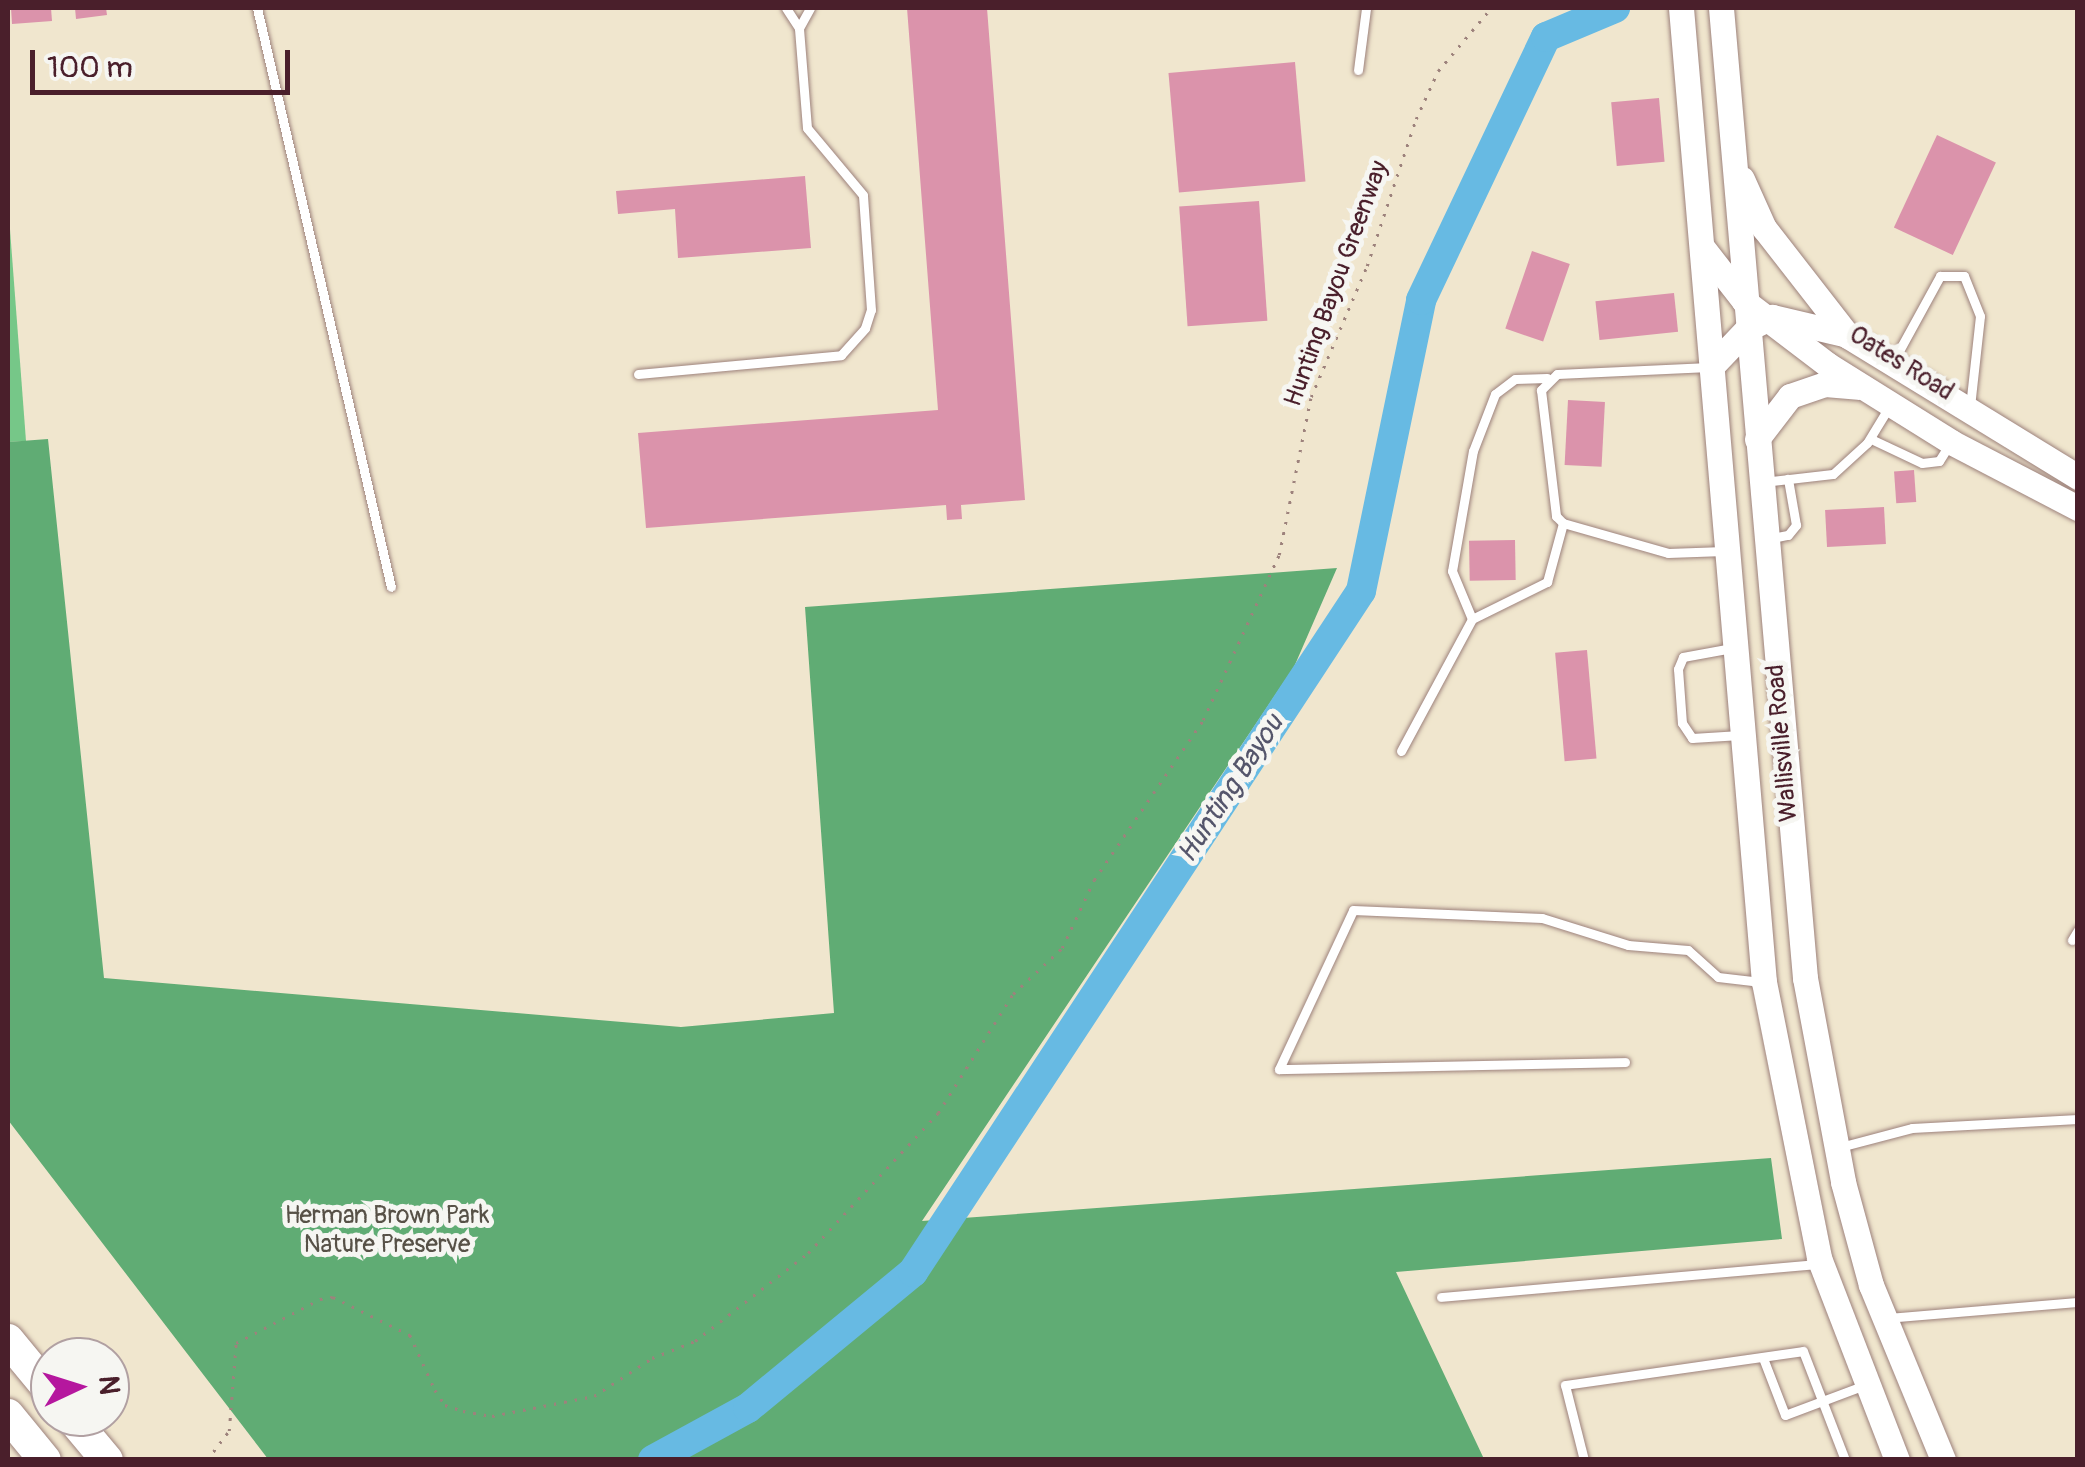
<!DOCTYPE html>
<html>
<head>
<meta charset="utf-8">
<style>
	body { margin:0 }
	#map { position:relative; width:2085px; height:1467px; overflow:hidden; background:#f0e6ce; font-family:Pangolin,sans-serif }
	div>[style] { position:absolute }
	.green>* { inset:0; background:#76c788 }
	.forest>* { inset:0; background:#60ac74 }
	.river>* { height:30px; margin:-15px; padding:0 15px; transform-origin:15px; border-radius:15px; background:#67bae3 }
	.building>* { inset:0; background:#db93ab; transform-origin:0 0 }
	.path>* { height:2.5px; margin-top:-1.25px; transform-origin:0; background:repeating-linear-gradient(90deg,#9d827c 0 2.5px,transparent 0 10.5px) }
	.roads { filter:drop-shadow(0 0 2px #9d827c) drop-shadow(0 0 2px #9d827c) }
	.service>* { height:9px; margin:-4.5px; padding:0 4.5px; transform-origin:4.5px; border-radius:4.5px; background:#fff }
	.secondary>* { height:25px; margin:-12.5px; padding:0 12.5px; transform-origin:12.5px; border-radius:12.5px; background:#fff }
	.motorway>* { height:32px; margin:-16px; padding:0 16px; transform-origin:16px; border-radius:16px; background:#fff }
	span { translate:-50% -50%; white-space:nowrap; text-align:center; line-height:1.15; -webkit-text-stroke:10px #f6f6f2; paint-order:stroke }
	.street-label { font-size:25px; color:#4a1f2b }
	.park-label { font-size:25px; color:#575147 }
	.water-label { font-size:28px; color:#54556b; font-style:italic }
	.frame { position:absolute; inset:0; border:10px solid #4a1f2b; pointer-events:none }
	.north { position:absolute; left:30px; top:1337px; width:100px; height:100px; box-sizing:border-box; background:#f6f6f2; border:2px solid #b1a0a2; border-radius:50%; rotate:86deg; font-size:28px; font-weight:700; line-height:40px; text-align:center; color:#4a1f2b }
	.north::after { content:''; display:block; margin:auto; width:35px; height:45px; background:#b5179e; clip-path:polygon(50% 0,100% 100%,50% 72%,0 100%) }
	.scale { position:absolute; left:30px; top:50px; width:260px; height:45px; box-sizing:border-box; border:5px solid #4a1f2b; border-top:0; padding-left:12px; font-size:30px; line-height:35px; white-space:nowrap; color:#4a1f2b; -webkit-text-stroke:8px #f6f6f2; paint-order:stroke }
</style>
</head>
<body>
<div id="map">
	<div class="green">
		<div style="clip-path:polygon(8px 203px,26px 441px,8px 442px)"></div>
	</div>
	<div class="forest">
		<div style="clip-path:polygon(48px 439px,104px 978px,681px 1027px,834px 1013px,805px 607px,1337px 568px,1294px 667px,922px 1221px,1771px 1158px,1782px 1239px,1396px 1272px,1484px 1459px,268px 1459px,8px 1120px,8px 442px)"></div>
	</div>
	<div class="river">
		<div style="left:653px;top:1460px;width:108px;rotate:-28.7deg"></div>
		<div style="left:748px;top:1408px;width:214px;rotate:-39.5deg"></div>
		<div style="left:913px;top:1272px;width:815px;rotate:-56.66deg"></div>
		<div style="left:1361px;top:591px;width:297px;rotate:-78.3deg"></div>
		<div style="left:1421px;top:300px;width:291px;rotate:-64.6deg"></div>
		<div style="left:1546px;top:37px;width:75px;rotate:-22.8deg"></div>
	</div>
	<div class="building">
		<div style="clip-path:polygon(11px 8px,51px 8px,52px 21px,12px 24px)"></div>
		<div style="clip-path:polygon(75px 8px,106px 8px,107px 15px,76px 19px)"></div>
		<div style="clip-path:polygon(907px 8px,987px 8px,1025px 500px,961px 505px,962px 519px,947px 520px,946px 505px,646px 528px,638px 433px,938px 410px)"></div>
		<div style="left:1295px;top:62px;width:120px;height:127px;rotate:85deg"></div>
		<div style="left:1659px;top:98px;width:64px;height:48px;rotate:85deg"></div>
		<div style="left:1937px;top:135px;width:65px;height:102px;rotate:25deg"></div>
		<div style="clip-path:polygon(805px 176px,811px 248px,678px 258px,675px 209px,618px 214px,616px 191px)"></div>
		<div style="left:1259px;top:201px;width:120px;height:80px;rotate:86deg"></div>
		<div style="left:1532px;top:251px;width:40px;height:82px;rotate:19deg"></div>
		<div style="left:1674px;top:293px;width:39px;height:79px;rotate:84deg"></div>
		<div style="left:1568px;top:400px;width:37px;height:65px;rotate:3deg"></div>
		<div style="left:1914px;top:470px;width:32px;height:20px;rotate:86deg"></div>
		<div style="left:1884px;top:507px;width:37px;height:59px;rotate:87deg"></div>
		<div style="left:1515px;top:540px;width:40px;height:46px;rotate:89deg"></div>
		<div style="left:1587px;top:650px;width:109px;height:32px;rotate:85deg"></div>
	</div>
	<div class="path">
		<div style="left:207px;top:1460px;width:36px;rotate:-53deg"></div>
		<div style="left:229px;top:1431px;width:88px;rotate:-85.5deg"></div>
		<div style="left:236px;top:1343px;width:95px;rotate:-27.6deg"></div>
		<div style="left:320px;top:1299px;width:13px;rotate:-9deg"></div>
		<div style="left:333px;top:1297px;width:86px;rotate:26.3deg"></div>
		<div style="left:410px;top:1335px;width:60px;rotate:65.6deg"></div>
		<div style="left:435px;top:1390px;width:18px;rotate:56deg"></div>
		<div style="left:445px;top:1405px;width:19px;rotate:18deg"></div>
		<div style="left:463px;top:1411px;width:29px;rotate:10deg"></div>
		<div style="left:492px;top:1416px;width:104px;rotate:-11.1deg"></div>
		<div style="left:594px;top:1396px;width:69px;rotate:-33.2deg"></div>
		<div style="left:652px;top:1358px;width:46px;rotate:-21.6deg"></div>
		<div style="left:695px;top:1341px;width:143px;rotate:-37.9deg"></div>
		<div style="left:808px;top:1253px;width:191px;rotate:-47.1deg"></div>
		<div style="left:938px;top:1113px;width:141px;rotate:-57.8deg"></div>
		<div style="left:1013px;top:994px;width:67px;rotate:-43.2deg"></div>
		<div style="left:1062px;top:948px;width:75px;rotate:-64.8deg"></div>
		<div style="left:1094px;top:880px;width:194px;rotate:-55.7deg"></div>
		<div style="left:1203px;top:720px;width:182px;rotate:-65.3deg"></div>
		<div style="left:1279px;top:555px;width:161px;rotate:-78.6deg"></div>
		<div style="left:1311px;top:397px;width:142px;rotate:-66.9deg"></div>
		<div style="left:1367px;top:266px;width:155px;rotate:-71.6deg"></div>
		<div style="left:1416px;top:119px;width:53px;rotate:-65.4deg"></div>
		<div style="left:1438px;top:71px;width:82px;rotate:-49.9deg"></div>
	</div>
	<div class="roads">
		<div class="service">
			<div style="left:257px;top:8px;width:594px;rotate:76.97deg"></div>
			<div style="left:786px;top:8px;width:24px;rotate:57deg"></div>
			<div style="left:799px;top:28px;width:23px;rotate:-61deg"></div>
			<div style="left:1358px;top:70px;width:63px;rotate:-82.6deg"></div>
			<div style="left:1894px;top:360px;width:96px;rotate:-61.3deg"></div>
			<div style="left:1940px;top:276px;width:24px"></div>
			<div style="left:1964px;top:276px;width:43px;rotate:68.2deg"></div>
			<div style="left:1980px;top:316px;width:92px;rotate:96.3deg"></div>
			<div style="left:1709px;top:367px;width:152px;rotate:177.4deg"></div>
			<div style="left:1557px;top:374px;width:23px;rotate:135deg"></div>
			<div style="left:1541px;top:390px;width:127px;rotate:83.2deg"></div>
			<div style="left:1556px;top:516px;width:10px;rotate:45deg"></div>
			<div style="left:1563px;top:523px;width:109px;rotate:15.9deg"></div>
			<div style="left:1668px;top:553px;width:56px;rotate:-2deg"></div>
			<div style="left:638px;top:374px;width:204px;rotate:-5.3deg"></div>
			<div style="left:841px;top:355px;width:36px;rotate:-48deg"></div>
			<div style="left:865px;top:328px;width:19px;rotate:-72deg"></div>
			<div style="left:871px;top:310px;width:115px;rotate:-94deg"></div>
			<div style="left:863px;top:195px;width:87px;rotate:-129.9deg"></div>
			<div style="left:807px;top:128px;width:100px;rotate:-94.6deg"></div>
			<div style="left:1871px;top:439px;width:56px;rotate:25.2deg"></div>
			<div style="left:1922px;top:463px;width:17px;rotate:-7deg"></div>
			<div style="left:1939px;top:461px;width:22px;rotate:-58deg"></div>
			<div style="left:1763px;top:482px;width:70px;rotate:-6.5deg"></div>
			<div style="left:1833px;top:474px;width:46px;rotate:-42.4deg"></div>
			<div style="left:1867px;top:443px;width:42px;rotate:-58.6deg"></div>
			<div style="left:1772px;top:538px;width:16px;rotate:-11deg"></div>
			<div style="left:1788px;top:535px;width:13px;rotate:-51deg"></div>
			<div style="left:1796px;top:525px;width:47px;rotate:-99.9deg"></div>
			<div style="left:1472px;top:619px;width:84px;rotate:-26.3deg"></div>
			<div style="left:1547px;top:582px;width:61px;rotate:-74.8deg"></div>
			<div style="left:1732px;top:648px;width:50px;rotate:169.6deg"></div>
			<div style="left:1683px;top:657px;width:13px;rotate:113deg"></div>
			<div style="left:1678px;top:669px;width:54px;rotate:85.8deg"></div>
			<div style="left:1682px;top:723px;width:18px;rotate:56deg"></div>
			<div style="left:1692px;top:738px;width:48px;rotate:-3.6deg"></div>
			<div style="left:1401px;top:751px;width:150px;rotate:-61.7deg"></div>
			<div style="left:1472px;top:619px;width:52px;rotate:-112.6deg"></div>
			<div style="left:1452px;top:571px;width:122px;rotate:-80.1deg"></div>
			<div style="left:1473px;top:451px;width:61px;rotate:-68.9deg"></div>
			<div style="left:1495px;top:394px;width:25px;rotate:-37deg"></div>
			<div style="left:1515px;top:379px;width:32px;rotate:-2deg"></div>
			<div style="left:2072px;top:940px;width:12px;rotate:-59deg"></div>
			<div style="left:1625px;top:1062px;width:346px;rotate:178.8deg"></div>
			<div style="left:1279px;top:1069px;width:175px;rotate:-65deg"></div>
			<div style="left:1353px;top:910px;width:189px;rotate:2.4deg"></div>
			<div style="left:1542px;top:918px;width:90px;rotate:17.4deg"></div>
			<div style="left:1628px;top:945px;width:60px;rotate:4.8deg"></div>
			<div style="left:1688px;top:950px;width:40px;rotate:42deg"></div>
			<div style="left:1718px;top:977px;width:43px;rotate:6.6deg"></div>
			<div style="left:1840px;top:1147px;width:74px;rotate:-14.8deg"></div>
			<div style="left:1912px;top:1128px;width:166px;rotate:-3.1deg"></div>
			<div style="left:1441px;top:1297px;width:379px;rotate:-5deg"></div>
			<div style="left:1887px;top:1318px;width:192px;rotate:-4.8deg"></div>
			<div style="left:1763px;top:1358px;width:61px;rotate:68.9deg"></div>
			<div style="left:1785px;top:1415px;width:85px;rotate:-20.6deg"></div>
			<div style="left:1584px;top:1460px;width:77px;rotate:-104.2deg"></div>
			<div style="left:1565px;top:1385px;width:240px;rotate:-8.1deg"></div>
			<div style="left:1803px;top:1351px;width:117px;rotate:68.9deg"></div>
		</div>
		<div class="secondary">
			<div style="left:1681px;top:8px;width:978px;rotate:85.13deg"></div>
			<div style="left:1764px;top:982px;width:281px;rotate:78.7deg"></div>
			<div style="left:1819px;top:1258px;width:217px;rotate:68.9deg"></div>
			<div style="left:1721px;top:8px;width:974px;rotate:85.05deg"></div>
			<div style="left:1805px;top:978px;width:208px;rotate:79.4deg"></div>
			<div style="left:1843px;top:1182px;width:107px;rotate:74.8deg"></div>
			<div style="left:1871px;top:1285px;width:189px;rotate:67.6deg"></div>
			<div style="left:1742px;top:179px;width:54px;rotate:65.8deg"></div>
			<div style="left:1764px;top:228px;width:137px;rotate:52.1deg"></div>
			<div style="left:1848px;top:336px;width:270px;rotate:31.5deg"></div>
			<div style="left:1702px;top:247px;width:68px;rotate:52.1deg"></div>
			<div style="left:1744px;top:301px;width:106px;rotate:37.3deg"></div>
			<div style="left:1828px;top:365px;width:145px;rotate:32deg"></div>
			<div style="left:1951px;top:442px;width:143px;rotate:27.5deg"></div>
			<div style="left:1711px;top:367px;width:52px;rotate:-46.5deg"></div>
			<div style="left:1747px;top:329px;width:28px;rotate:-26deg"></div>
			<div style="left:1772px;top:317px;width:74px;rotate:13.3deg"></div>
			<div style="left:1757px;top:439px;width:54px;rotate:-52.5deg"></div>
			<div style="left:1790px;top:396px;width:37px;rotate:-19deg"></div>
			<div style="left:1825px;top:384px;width:33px;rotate:5deg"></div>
		</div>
		<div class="motorway">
			<div style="left:8px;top:1340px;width:66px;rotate:50.5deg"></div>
			<div style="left:8px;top:1415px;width:58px;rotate:50.6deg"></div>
			<div style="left:71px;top:1417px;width:56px;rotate:50.1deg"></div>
		</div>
	</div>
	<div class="street-label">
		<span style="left:1337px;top:284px;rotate:-70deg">Hunting Bayou Greenway</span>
		<span style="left:1901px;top:364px;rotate:32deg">Oates Road</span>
		<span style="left:1783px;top:743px;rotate:-95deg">Wallisville Road</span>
	</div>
	<div class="park-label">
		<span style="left:387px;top:1231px">Herman Brown Park<br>Nature Preserve</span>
	</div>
	<div class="water-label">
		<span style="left:1231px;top:789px;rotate:-57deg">Hunting Bayou</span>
	</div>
	<div class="frame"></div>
	<div class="north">N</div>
	<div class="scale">100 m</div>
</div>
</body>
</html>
